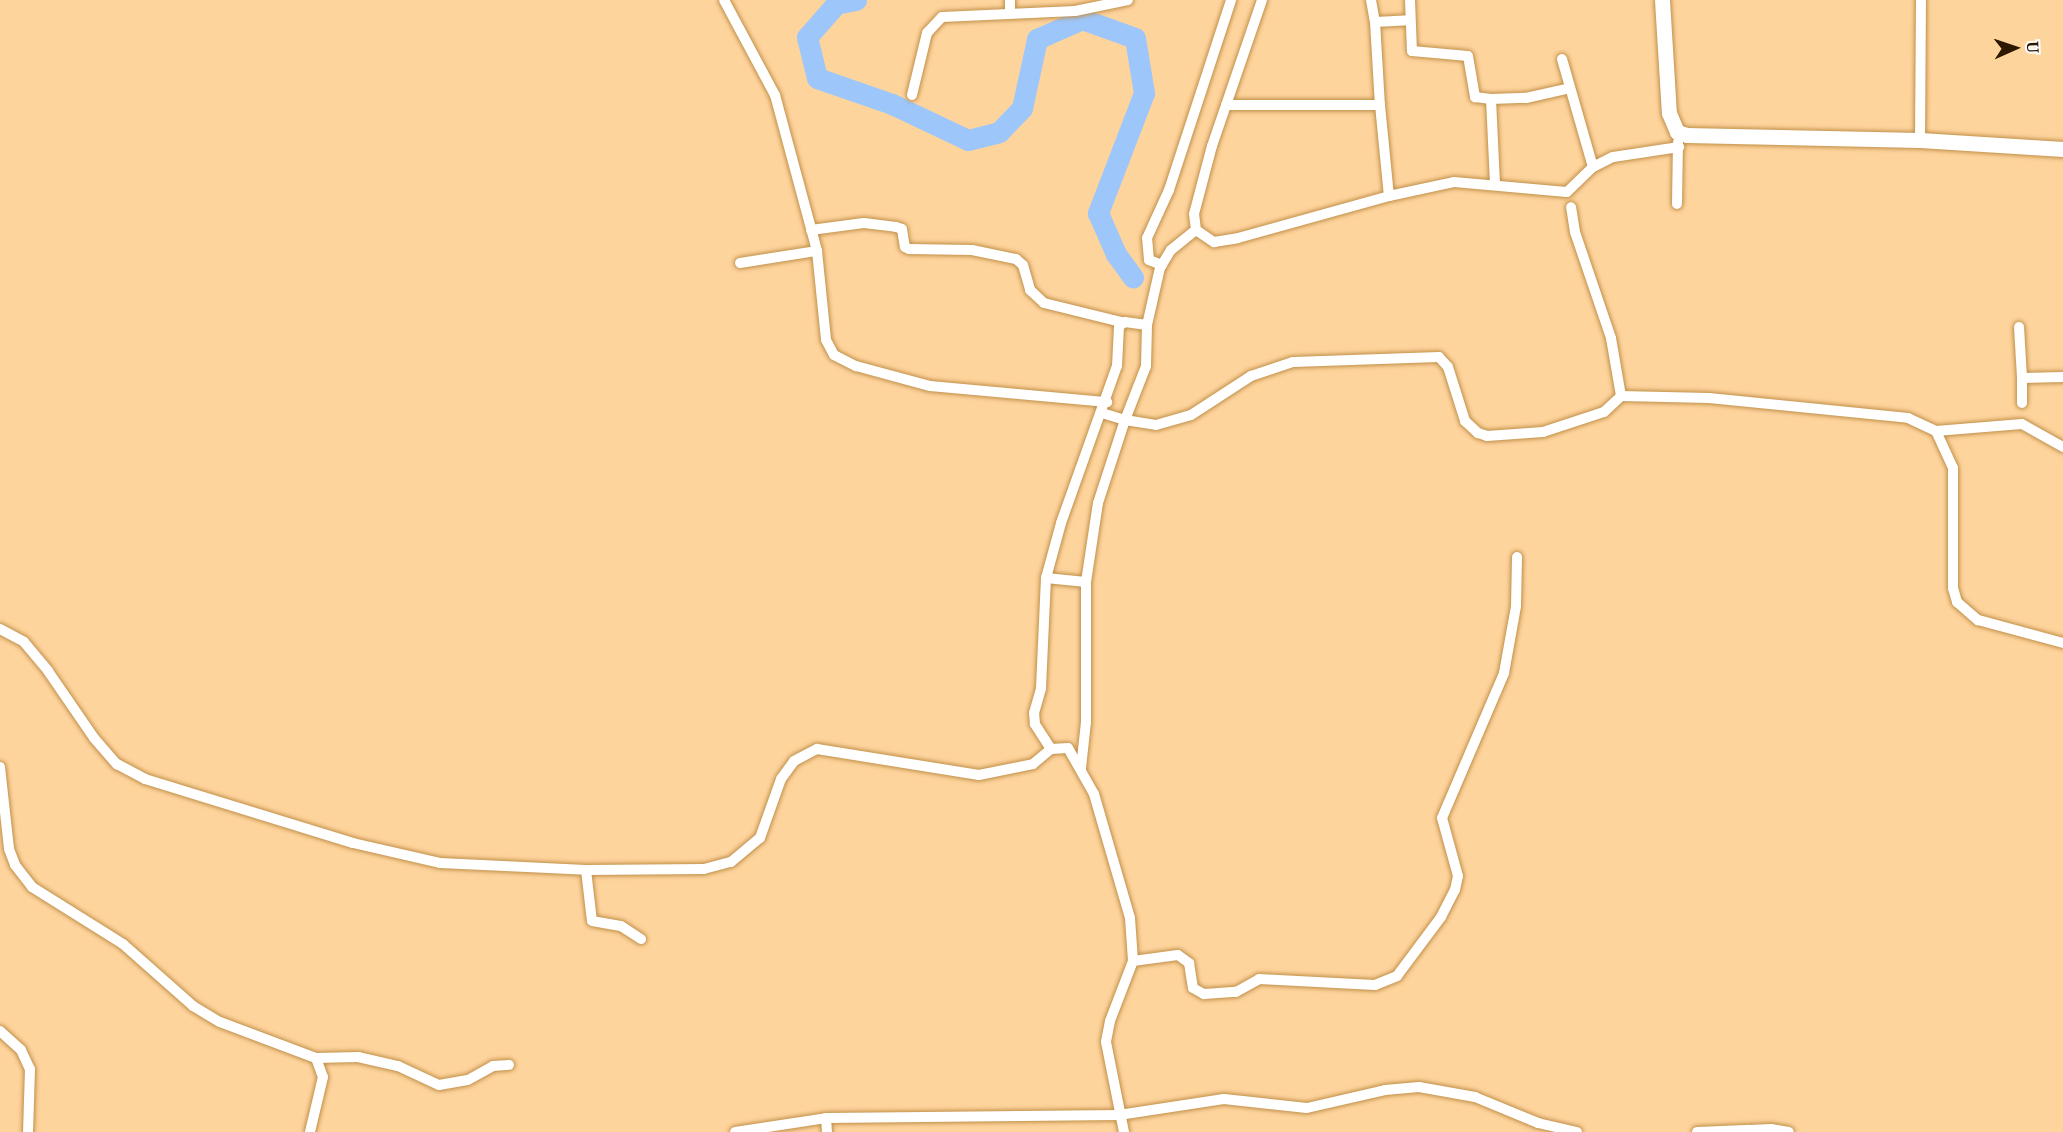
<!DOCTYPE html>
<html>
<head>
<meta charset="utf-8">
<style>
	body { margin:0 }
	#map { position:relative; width:2063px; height:1132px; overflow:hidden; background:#fed49d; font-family:"Noto Serif",serif }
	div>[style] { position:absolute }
	.river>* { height:21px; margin:-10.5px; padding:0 10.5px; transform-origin:10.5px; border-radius:10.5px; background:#9dc6fa }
	.roads { filter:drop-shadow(0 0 2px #c19049) drop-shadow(0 0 2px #c19049) }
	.street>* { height:10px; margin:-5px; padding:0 5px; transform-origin:5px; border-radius:5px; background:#fff }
	.secondary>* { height:15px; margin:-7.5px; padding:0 7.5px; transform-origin:7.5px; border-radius:7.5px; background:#fff }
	span { translate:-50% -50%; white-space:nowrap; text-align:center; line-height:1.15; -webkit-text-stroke:5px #fdfdfd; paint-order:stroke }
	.north { position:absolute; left:1985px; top:18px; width:60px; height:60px; -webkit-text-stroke:4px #fdfdfd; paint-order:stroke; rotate:87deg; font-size:16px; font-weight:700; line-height:24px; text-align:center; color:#2c1900 }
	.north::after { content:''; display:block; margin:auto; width:21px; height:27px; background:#2c1900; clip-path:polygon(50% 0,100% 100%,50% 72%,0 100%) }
</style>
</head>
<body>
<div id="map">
	<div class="river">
		<div style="left:856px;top:0;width:20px;rotate:169deg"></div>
		<div style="left:836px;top:4px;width:44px;rotate:131.3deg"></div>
		<div style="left:807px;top:37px;width:42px;rotate:76.3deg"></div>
		<div style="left:817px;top:78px;width:79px;rotate:19.1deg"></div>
		<div style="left:892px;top:104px;width:84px;rotate:25.3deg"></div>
		<div style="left:968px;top:140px;width:32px;rotate:-14deg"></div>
		<div style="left:999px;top:132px;width:33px;rotate:-46deg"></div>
		<div style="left:1022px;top:108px;width:71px;rotate:-77.7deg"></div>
		<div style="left:1037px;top:39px;width:49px;rotate:-24deg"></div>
		<div style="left:1082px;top:19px;width:56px;rotate:19.7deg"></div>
		<div style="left:1135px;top:38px;width:56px;rotate:80.7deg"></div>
		<div style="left:1144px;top:93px;width:129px;rotate:111deg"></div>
		<div style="left:1098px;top:213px;width:45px;rotate:66.3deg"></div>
		<div style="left:1116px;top:254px;width:29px;rotate:54deg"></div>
	</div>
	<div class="roads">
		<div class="street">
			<div style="left:724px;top:0;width:108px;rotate:61.8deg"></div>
			<div style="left:775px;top:95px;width:162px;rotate:74.9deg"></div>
			<div style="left:817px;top:251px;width:89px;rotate:84.2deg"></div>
			<div style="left:826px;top:340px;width:17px;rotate:62deg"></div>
			<div style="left:834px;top:355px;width:25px;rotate:27deg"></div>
			<div style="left:856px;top:366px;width:77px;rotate:15.1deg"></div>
			<div style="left:930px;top:386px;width:178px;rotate:5.2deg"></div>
			<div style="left:1010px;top:0;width:14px;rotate:90deg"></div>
			<div style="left:1371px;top:0;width:22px;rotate:80deg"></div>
			<div style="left:1375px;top:22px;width:34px;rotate:-3deg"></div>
			<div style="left:1410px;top:0;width:51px;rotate:87.8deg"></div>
			<div style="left:1412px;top:51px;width:56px;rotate:5.1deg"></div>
			<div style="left:1468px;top:56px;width:42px;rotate:80.3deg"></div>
			<div style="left:1475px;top:97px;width:16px;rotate:7deg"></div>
			<div style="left:1491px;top:99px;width:86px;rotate:87.3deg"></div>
			<div style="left:1375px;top:22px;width:83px;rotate:86.6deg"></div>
			<div style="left:1562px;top:59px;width:112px;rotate:74deg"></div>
			<div style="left:912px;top:95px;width:64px;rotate:-76.4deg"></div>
			<div style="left:927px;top:33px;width:22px;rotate:-47deg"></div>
			<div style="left:942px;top:17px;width:133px;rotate:-2.6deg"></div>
			<div style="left:1075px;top:11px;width:54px;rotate:-11.7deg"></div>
			<div style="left:1491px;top:99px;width:35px;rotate:-2deg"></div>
			<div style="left:1526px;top:98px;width:45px;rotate:-12.8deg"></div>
			<div style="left:1226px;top:105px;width:154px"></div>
			<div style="left:1380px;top:105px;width:91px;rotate:84.4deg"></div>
			<div style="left:1920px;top:140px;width:140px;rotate:-89.6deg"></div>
			<div style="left:1677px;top:204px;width:62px;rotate:-89.1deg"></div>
			<div style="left:811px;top:230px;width:53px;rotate:-7.5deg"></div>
			<div style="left:864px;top:223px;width:32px;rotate:7deg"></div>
			<div style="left:896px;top:227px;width:6px;rotate:18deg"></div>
			<div style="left:902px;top:229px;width:18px;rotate:81deg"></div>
			<div style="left:905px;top:247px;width:4px;rotate:27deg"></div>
			<div style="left:909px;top:249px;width:63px;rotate:0.9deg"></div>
			<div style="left:972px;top:250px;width:45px;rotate:11.6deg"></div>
			<div style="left:1016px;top:259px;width:9px;rotate:41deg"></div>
			<div style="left:1023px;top:265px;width:26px;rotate:74deg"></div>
			<div style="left:1030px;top:290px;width:19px;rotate:43deg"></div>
			<div style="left:1044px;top:303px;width:79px;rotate:13.9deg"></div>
			<div style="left:1196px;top:230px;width:22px;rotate:34deg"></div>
			<div style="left:1214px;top:242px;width:24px;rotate:-9deg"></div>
			<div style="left:1238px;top:238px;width:157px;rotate:-15.5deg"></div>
			<div style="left:1389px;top:196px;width:66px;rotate:-12.2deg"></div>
			<div style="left:1454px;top:182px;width:113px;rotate:5.1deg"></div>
			<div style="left:1567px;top:192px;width:36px;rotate:-44deg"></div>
			<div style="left:1593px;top:167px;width:22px;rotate:-27deg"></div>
			<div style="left:1613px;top:157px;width:67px;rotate:-8.6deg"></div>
			<div style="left:740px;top:263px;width:78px;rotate:-8.9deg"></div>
			<div style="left:1162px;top:265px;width:14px;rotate:-159deg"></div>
			<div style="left:1149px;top:260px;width:22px;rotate:-95deg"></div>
			<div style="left:1147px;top:238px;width:53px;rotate:-65.4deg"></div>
			<div style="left:1169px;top:190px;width:200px;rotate:-71.9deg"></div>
			<div style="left:2019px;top:327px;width:51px;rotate:86.6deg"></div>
			<div style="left:1621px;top:396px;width:88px;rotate:1.3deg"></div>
			<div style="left:1709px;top:398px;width:200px;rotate:5.7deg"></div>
			<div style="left:1908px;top:418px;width:31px;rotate:25deg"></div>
			<div style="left:1936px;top:431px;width:86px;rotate:-4.7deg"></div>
			<div style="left:2022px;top:424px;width:47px;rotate:29.3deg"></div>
			<div style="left:2022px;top:403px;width:25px;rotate:-90deg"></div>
			<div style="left:2022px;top:378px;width:41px;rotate:-1.4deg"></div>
			<div style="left:1102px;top:413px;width:24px;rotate:17deg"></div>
			<div style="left:1125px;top:420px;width:58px;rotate:-68.7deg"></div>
			<div style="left:1146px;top:366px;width:41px;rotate:-88.6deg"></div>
			<div style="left:1936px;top:431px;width:41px;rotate:65.3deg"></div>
			<div style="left:1953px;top:468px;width:120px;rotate:90deg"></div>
			<div style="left:1953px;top:588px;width:15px;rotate:74deg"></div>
			<div style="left:1957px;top:602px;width:28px;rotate:41deg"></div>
			<div style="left:1978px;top:620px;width:88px;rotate:15.1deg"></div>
			<div style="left:1046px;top:578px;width:40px;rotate:5.7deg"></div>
			<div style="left:0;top:629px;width:27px;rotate:28deg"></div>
			<div style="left:24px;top:642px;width:38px;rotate:50deg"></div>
			<div style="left:48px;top:671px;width:81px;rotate:55.5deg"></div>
			<div style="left:94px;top:738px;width:35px;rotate:49deg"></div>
			<div style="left:117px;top:764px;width:32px;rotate:28deg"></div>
			<div style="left:145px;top:779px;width:218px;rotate:17.1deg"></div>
			<div style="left:353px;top:843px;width:89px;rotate:12.9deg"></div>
			<div style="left:440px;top:863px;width:146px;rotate:2.7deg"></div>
			<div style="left:586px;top:870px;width:118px;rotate:-0.5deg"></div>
			<div style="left:704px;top:869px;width:28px;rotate:-15deg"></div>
			<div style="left:731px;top:862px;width:38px;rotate:-40deg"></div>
			<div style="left:760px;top:838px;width:63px;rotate:-70.4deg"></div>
			<div style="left:781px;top:779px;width:22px;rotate:-54deg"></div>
			<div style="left:794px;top:761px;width:26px;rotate:-28deg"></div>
			<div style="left:817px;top:749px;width:164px;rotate:9.1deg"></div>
			<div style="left:979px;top:775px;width:55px;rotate:-11.5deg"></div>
			<div style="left:1033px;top:764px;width:23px;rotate:-40deg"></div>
			<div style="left:1051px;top:749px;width:30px;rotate:-123deg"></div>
			<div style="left:1035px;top:724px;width:11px;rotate:-95deg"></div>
			<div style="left:1034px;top:713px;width:26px;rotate:-74deg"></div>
			<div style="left:1041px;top:688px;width:110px;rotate:-87.4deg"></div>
			<div style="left:1046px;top:578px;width:57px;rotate:-74.7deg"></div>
			<div style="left:1061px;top:523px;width:167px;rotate:-70.4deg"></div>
			<div style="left:1117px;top:366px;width:40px;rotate:-87.1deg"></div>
			<div style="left:1119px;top:326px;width:7px;rotate:-34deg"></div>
			<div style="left:1125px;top:322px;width:22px;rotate:8deg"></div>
			<div style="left:1147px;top:325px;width:58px;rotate:-77.2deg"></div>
			<div style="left:1160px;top:268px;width:21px;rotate:-59deg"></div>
			<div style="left:1171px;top:250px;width:32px;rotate:-39deg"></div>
			<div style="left:1196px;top:230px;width:16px;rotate:-97deg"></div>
			<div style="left:1194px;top:214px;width:70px;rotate:-75.2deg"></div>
			<div style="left:1212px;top:146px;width:154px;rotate:-71.1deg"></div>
			<div style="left:1051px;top:749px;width:17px;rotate:-3deg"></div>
			<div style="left:1068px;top:748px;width:53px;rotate:60.5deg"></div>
			<div style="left:1094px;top:794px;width:129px;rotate:73.8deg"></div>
			<div style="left:1130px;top:918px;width:43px;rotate:86deg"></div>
			<div style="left:1133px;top:961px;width:64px;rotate:111deg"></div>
			<div style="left:1110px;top:1021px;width:21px;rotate:101deg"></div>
			<div style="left:1106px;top:1042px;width:92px;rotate:78.7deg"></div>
			<div style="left:0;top:767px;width:82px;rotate:83.7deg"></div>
			<div style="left:9px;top:849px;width:17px;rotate:69deg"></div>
			<div style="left:15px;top:865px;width:28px;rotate:52deg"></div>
			<div style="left:32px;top:887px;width:107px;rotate:32.1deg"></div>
			<div style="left:123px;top:944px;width:94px;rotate:41.5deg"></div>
			<div style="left:193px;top:1006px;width:31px;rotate:31deg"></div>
			<div style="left:220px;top:1022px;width:103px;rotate:20.6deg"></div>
			<div style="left:316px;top:1058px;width:20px;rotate:70deg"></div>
			<div style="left:323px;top:1077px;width:57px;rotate:103.3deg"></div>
			<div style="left:1081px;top:768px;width:46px;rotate:-83.8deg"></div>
			<div style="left:1086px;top:722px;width:140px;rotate:-90deg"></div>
			<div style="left:1086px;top:582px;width:80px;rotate:-81.4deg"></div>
			<div style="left:1098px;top:503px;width:87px;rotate:-72deg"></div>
			<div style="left:1125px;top:420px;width:31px;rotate:9deg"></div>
			<div style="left:1156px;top:425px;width:36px;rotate:-16deg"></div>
			<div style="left:1191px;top:415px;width:72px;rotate:-33deg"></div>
			<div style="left:1251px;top:376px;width:44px;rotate:-18.4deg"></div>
			<div style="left:1293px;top:362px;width:146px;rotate:-2deg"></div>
			<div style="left:1439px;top:357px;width:13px;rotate:48deg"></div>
			<div style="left:1448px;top:367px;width:57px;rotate:72.5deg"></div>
			<div style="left:1465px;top:421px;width:18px;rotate:43deg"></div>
			<div style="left:1478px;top:433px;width:9px;rotate:18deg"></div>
			<div style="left:1487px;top:436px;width:56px;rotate:-4.1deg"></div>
			<div style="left:1543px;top:432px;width:64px;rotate:-18.2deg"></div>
			<div style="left:1604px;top:412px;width:23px;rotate:-43deg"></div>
			<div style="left:1621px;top:396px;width:59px;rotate:-99.8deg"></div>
			<div style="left:1611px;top:338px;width:112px;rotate:-108.8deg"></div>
			<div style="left:1575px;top:232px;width:25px;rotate:-99deg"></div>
			<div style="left:586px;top:870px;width:51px;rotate:83.3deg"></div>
			<div style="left:592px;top:921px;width:29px;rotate:10deg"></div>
			<div style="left:621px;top:926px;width:24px;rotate:33deg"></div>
			<div style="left:1133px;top:961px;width:45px;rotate:-7.6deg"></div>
			<div style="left:1178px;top:955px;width:14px;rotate:36deg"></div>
			<div style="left:1189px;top:963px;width:25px;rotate:81deg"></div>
			<div style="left:1193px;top:988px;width:13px;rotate:29deg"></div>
			<div style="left:1204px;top:994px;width:32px;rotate:-4deg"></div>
			<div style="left:1236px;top:992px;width:26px;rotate:-29deg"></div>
			<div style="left:1259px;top:979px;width:116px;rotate:3deg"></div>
			<div style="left:1375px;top:985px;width:24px;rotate:-22deg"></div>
			<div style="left:1397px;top:976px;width:74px;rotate:-53.3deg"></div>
			<div style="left:1441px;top:917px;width:30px;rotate:-63deg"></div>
			<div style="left:1455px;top:890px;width:14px;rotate:-78deg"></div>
			<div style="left:1458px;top:876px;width:60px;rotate:-105.4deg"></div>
			<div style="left:1442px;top:818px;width:158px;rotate:-66.8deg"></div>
			<div style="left:1504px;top:673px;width:68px;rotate:-79.8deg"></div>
			<div style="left:1516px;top:606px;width:49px;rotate:-88.8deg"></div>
			<div style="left:0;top:1031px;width:28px;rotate:42deg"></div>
			<div style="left:21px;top:1050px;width:21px;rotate:65deg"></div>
			<div style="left:30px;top:1069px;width:63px;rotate:91.8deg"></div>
			<div style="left:316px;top:1058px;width:42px;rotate:-1.4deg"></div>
			<div style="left:358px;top:1057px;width:41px;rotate:12.7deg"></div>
			<div style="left:398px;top:1066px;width:45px;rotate:24.9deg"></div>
			<div style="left:439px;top:1085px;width:29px;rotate:-10deg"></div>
			<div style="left:468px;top:1080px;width:29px;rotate:-29deg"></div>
			<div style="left:493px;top:1066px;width:16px;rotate:-4deg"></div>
			<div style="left:826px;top:1118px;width:14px;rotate:86deg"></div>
			<div style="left:735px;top:1132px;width:92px;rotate:-8.7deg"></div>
			<div style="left:826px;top:1118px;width:293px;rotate:-0.6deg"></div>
			<div style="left:1119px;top:1115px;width:106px;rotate:-8.7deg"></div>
			<div style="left:1224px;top:1099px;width:83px;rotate:6.2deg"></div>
			<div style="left:1307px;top:1108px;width:80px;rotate:-13deg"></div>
			<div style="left:1385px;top:1090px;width:34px;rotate:-5deg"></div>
			<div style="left:1419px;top:1087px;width:57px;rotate:10.1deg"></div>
			<div style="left:1475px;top:1097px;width:68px;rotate:22.4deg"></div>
			<div style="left:1538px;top:1123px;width:40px;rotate:13deg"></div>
			<div style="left:1697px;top:1132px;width:74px;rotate:-2.3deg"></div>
			<div style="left:1771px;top:1129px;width:18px;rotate:9deg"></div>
		</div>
		<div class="secondary">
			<div style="left:1662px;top:0;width:113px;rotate:86.5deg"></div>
			<div style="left:1669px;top:113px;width:21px;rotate:67deg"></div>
			<div style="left:1677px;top:132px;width:10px;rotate:17deg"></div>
			<div style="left:1687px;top:135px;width:233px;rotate:1.2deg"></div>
			<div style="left:1920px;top:140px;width:143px;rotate:3.6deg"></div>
		</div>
	</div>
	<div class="north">U</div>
</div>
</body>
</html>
